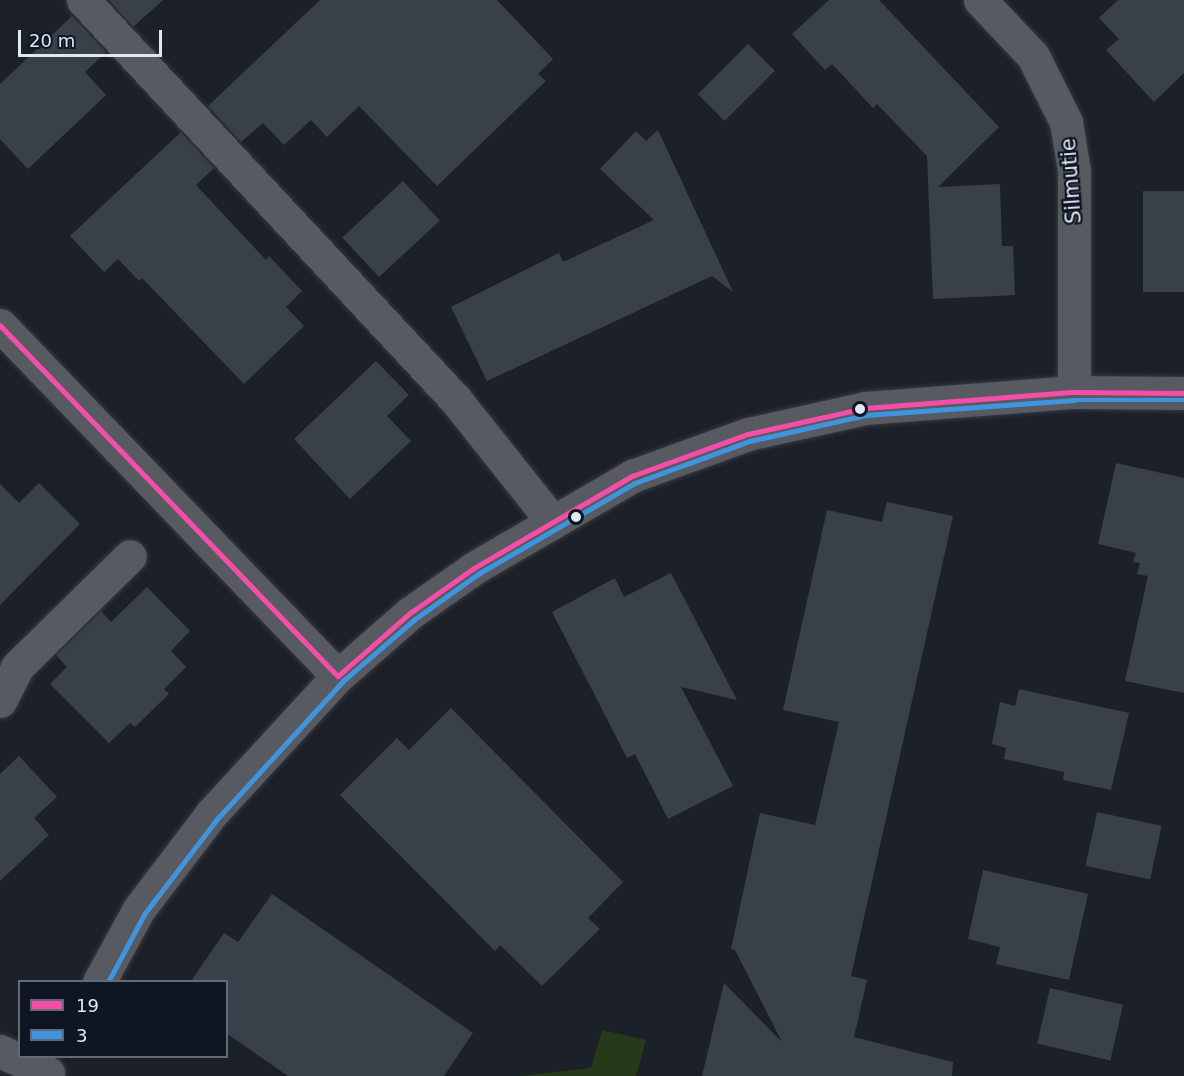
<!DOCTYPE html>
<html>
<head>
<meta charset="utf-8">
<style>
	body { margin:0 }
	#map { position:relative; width:1184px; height:1076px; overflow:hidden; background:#1c2028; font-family:"DejaVu Sans",sans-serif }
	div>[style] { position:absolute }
	.green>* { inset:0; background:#263919 }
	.building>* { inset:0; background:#3a404a; transform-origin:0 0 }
	.roads { filter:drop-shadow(0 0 2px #373a41) drop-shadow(0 0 2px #373a41) }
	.minor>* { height:33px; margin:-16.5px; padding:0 16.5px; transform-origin:16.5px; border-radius:16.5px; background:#575a60 }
	.bus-1>* { height:4.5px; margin:-2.25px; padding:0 2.25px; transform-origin:2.25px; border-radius:2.25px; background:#f54da8 }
	.bus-2>* { height:4.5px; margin:-2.25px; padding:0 2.25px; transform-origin:2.25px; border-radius:2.25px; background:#4094de }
	.dots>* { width:16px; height:16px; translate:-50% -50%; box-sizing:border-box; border:3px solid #0e1623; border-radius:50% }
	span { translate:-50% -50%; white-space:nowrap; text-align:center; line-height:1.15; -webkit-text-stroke:4.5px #0e1623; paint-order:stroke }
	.street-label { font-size:21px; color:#e1e7f1 }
	.legend { position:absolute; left:18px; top:980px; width:210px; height:78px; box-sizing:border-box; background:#0e1623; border:2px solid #626a75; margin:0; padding:8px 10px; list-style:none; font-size:18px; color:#e1e7f1 }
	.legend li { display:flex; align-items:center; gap:12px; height:30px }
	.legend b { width:30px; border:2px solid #626a75 }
	.scale { position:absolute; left:18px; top:30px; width:144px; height:27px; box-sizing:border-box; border:3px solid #e1e7f1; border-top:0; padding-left:8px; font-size:18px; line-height:21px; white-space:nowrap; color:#e1e7f1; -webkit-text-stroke:4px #0e1623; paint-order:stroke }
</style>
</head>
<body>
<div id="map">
	<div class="green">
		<div style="clip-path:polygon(602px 1030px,646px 1040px,636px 1076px,520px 1076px,591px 1068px)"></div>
	</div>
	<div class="building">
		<div style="clip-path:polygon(109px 0,163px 0,133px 27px)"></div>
		<div style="clip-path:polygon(320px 0,497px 0,553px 59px,538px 74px,546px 81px,437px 186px,359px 106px,327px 137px,311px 120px,284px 145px,263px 123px,241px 142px,208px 106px)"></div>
		<div style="clip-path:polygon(829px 0,879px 0,999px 127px,938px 187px,1000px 184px,1002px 246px,1013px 246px,1015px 295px,933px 299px,927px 156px,877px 104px,873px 108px,832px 64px,825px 70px,792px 34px)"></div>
		<div style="clip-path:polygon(1118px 0,1184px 0,1184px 73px,1154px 102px,1106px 50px,1119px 39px,1099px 18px)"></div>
		<div style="clip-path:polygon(72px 16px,106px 52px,85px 72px,106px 95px,28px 169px,0 139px,0 84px)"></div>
		<div style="left:748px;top:44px;width:38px;height:71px;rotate:45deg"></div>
		<div style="clip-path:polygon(658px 130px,733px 292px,712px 276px,487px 381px,451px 307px,559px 253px,563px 262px,654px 220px,600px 169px,636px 131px,646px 141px)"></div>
		<div style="clip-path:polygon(181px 132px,214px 168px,196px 185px,266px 260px,269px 256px,302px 291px,286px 307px,304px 326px,244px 384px,142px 278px,139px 281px,118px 259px,104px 272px,70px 236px)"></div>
		<div style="left:403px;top:181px;width:54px;height:83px;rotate:47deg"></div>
		<div style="left:1184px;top:191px;width:101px;height:41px;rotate:90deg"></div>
		<div style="clip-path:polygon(376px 361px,409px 395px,387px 416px,411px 441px,350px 499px,294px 439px)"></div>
		<div style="clip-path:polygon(1116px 463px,1184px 478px,1184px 693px,1125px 681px,1148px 576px,1137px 574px,1140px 563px,1133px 562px,1136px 553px,1098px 544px)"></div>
		<div style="clip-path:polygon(39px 483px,80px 524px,0 605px,0 484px,19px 503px)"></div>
		<div style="clip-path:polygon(887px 502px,953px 516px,851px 976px,867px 980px,854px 1037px,953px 1062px,952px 1076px,702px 1076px,724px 983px,782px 1042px,735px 950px,731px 949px,760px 813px,815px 825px,839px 722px,783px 710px,827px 510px,882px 522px)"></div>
		<div style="clip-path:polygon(671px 573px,737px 700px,681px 687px,733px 786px,668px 819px,635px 754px,627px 758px,552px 612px,615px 578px,624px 597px)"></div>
		<div style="clip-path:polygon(147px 587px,190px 631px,171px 651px,186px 667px,164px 689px,169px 694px,135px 727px,130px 723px,109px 743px,50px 684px,67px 667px,56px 655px,101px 611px,111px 622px)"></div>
		<div style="clip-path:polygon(1019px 689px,1129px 713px,1111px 790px,1063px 780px,1064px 772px,1004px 759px,1006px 748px,992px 744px,1000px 702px,1015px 706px)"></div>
		<div style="clip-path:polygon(451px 708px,623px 882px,588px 918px,600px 929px,542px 986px,500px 945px,495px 951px,340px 795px,397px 738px,409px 750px)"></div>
		<div style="clip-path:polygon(19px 756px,57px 797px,34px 818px,49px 835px,0 881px,0 774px)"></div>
		<div style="left:1097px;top:812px;width:66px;height:55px;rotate:12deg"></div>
		<div style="clip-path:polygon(983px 870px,1088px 894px,1069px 980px,996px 964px,1000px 947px,968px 939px)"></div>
		<div style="clip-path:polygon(272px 894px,473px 1033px,444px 1076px,288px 1076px,226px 1033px,226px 981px,191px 981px,224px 933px,238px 942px)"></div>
		<div style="left:1050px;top:988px;width:75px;height:57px;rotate:13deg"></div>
	</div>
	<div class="roads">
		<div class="minor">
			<div style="left:83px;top:0;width:546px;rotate:47.01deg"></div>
			<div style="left:455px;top:399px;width:157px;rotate:51.5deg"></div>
			<div style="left:980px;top:0;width:77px;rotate:46.6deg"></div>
			<div style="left:1033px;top:56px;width:74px;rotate:63.4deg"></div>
			<div style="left:1066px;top:122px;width:50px;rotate:80.7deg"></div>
			<div style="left:1074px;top:171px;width:221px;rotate:90deg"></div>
			<div style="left:0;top:325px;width:487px;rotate:46.1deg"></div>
			<div style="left:0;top:701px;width:38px;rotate:-63deg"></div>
			<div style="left:17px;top:667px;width:158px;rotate:-44.5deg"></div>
			<div style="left:99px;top:982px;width:83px;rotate:-61.3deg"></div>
			<div style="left:139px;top:909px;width:121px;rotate:-52.8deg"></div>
			<div style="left:212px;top:813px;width:186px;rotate:-47.4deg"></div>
			<div style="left:338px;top:676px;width:96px;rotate:-41.2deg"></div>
			<div style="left:410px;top:613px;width:78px;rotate:-35.1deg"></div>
			<div style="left:474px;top:568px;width:183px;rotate:-30.2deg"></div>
			<div style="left:632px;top:476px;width:123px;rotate:-19.9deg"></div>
			<div style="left:748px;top:434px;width:120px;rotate:-12.5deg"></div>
			<div style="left:865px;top:408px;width:210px;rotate:-4.4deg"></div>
			<div style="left:1074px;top:392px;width:110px;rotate:0.5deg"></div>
			<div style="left:0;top:1051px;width:53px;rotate:24.6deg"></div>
		</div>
	</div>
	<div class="bus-1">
		<div style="left:0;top:325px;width:487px;rotate:46.1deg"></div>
		<div style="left:338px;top:676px;width:96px;rotate:-41.2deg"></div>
		<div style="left:410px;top:613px;width:78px;rotate:-35.1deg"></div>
		<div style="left:474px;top:568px;width:183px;rotate:-30.2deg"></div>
		<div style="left:632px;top:476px;width:123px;rotate:-19.9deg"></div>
		<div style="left:748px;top:434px;width:120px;rotate:-12.5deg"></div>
		<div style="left:865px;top:408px;width:210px;rotate:-4.4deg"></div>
		<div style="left:1074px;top:392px;width:110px;rotate:0.5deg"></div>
	</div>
	<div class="bus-2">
		<div style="left:108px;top:982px;width:78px;rotate:-61.8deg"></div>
		<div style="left:145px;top:913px;width:120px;rotate:-52.5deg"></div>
		<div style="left:218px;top:818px;width:185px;rotate:-47.6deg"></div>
		<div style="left:343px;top:681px;width:95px;rotate:-40.7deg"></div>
		<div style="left:415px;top:619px;width:77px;rotate:-35.5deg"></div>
		<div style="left:478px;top:574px;width:181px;rotate:-30.1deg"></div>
		<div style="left:635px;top:483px;width:122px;rotate:-20.1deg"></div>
		<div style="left:750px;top:441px;width:119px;rotate:-12.6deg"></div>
		<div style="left:866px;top:415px;width:209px;rotate:-4.1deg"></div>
		<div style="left:1074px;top:400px;width:110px"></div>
	</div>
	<div class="dots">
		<div style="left:860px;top:409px;background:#e1e7f1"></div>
		<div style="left:576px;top:517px;background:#e1e7f1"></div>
	</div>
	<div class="street-label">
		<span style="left:1071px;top:181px;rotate:-94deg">Silmutie</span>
	</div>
	<ul class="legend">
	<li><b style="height:8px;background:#f54da8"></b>19</li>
	<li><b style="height:8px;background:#4094de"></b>3</li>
	</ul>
	<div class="scale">20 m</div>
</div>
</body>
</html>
